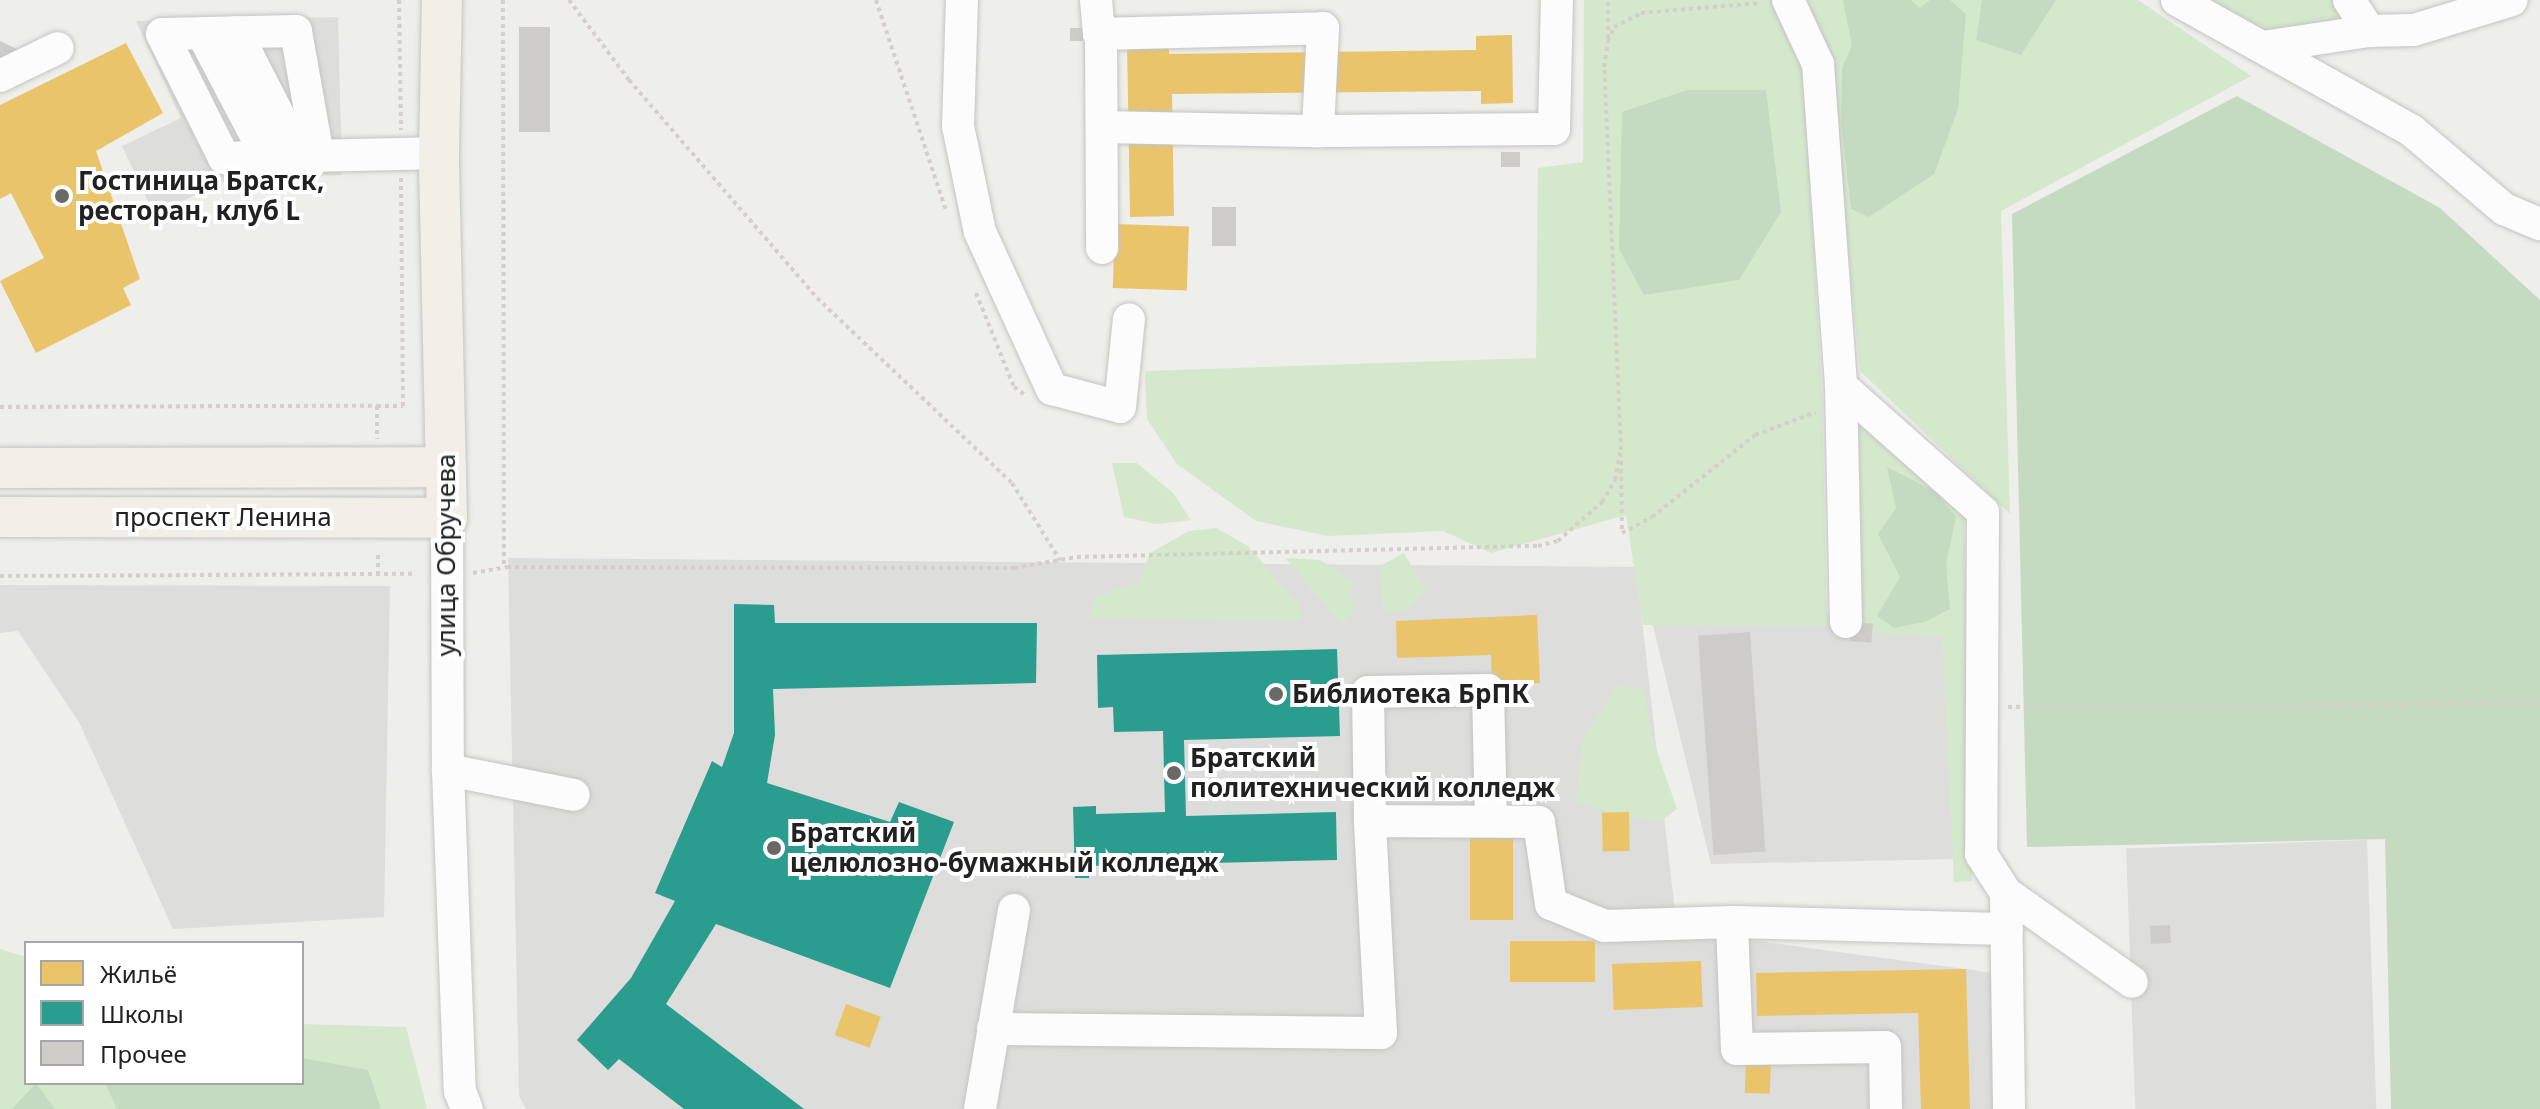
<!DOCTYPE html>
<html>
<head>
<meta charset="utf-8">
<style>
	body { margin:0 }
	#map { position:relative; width:2540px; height:1109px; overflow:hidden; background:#eeeeea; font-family:"Noto Sans",sans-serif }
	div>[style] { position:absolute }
	.built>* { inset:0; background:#dddddb; transform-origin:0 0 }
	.grass>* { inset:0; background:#d4e9cc }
	.forest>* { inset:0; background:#c4dbc1 }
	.homes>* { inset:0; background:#e9c46a; transform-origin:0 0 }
	.schools>* { inset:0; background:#2a9d8f }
	.building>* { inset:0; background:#cdccc9; transform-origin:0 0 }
	.path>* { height:4px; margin-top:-2px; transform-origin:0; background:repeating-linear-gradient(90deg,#d6ceca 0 4px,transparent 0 8px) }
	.roads { filter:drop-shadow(0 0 2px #c4c4c2) drop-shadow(0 0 2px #c4c4c2) }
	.minor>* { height:32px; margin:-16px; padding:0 16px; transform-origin:16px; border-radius:16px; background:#fcfcfc }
	.major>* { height:40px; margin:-20px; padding:0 20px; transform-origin:20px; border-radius:20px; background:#f1efe7 }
	.dots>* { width:22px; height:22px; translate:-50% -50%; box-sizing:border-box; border:4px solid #fff; border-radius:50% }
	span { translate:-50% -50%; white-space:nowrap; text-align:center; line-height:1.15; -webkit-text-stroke:8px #fff; paint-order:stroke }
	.poi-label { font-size:26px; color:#212121; font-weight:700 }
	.left { translate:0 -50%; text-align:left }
	.street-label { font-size:26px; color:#212121 }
	.legend { position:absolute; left:24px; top:941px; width:280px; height:144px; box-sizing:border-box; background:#fff; border:2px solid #a6a6a6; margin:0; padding:10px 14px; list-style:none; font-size:24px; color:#212121 }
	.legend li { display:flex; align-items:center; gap:16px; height:40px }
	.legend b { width:40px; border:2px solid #a6a6a6 }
</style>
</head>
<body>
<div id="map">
	<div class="built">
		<div style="clip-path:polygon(338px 17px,342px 175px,235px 177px,154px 214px,122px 146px,181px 118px,136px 21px)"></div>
		<div style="clip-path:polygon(508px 558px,1636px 567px,1677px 930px,2016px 976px,2016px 1109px,526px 1109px,519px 1096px)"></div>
		<div style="clip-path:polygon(0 585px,390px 586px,384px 917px,173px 929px,79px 722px,18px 631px,0 633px)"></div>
		<div style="clip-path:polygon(1953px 611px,1958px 859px,1711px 864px,1651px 617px)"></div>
		<div style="left:2367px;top:840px;width:269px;height:241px;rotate:88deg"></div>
	</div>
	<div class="grass">
		<div style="clip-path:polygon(1584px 0,1772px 0,1803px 64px,1822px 394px,1827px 626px,1643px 625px,1626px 515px,1491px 553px,1443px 531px,1328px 536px,1256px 521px,1177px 464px,1147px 419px,1145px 371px,1536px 358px,1538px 168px,1583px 162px)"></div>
		<div style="clip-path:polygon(1808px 0,2138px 0,2251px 76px,2001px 211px,2010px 514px,1860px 371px,1829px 59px)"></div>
		<div style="clip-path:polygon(2199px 0,2337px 0,2351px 17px,2264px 33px)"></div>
		<div style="clip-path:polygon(1859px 420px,1964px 505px,1972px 881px,1954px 882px,1942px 637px,1862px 632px)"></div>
		<div style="clip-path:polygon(1112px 463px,1137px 463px,1173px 493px,1191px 520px,1156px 524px,1124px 517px)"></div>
		<div style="clip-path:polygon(1216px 528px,1248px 546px,1298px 604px,1301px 621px,1089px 618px,1095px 597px,1139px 583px,1150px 553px,1189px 531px)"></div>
		<div style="clip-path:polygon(1404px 553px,1426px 590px,1405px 611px,1383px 611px,1380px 566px)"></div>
		<div style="clip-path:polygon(1285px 558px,1320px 560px,1352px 580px,1353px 612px,1342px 624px)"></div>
		<div style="clip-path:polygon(1616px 686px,1643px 688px,1653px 740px,1677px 809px,1661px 821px,1615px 816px,1576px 800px,1583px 739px)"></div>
		<div style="clip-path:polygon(0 949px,26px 957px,26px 1083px,302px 1083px,302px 1024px,406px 1027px,427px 1109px,0 1109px)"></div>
	</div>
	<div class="forest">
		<div style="clip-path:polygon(1843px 0,1911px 0,1920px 8px,1930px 0,1950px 0,1966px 14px,1958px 109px,1934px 174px,1869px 217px,1851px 209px,1841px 121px,1842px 68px,1852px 46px)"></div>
		<div style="clip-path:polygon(1982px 0,2056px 0,2021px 55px,1976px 40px)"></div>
		<div style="clip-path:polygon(1687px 90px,1766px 90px,1781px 212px,1739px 280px,1644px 295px,1619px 249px,1622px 112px)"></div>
		<div style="clip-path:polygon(2237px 96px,2440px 208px,2540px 300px,2540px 1109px,2391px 1109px,2385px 839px,2027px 847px,2012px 214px)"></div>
		<div style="clip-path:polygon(1887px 467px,1934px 491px,1956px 517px,1946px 564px,1950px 609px,1925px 622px,1894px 628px,1877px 616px,1900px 577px,1878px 534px,1896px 508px)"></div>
		<div style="clip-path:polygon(302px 1058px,368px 1070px,381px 1109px,117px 1109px,105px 1083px,302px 1083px)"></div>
		<div style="clip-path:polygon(36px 1083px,55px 1109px,12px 1109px)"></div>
	</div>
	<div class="homes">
		<div style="clip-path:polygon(1512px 35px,1513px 103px,1481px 104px,1481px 91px,1172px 94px,1174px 216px,1130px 217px,1127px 39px,1169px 38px,1169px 54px,1476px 50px,1476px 36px)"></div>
		<div style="clip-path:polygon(126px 43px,163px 113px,96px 151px,140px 279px,123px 288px,131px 305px,36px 353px,0 281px,44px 258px,11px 193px,0 199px,0 105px)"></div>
		<div style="left:1115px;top:224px;width:74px;height:64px;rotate:2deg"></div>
		<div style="clip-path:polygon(1537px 615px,1540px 683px,1492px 685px,1491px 655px,1397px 658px,1396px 621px)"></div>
		<div style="left:1629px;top:812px;width:39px;height:27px;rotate:89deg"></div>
		<div style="left:1470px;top:836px;width:43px;height:84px"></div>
		<div style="left:1510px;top:941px;width:85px;height:41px"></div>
		<div style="left:1701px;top:961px;width:46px;height:89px;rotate:88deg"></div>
		<div style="clip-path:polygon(1966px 969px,1970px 1109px,1921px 1109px,1918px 1013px,1757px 1016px,1756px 973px)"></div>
		<div style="left:846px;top:1004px;width:37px;height:33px;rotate:20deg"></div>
		<div style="left:1746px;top:1059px;width:25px;height:34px;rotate:2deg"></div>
	</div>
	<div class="schools">
		<div style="clip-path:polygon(734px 604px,774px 605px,775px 623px,1037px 623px,1036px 683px,773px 689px,775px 735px,767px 783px,890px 822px,899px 802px,954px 822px,890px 988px,716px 924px,666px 1004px,804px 1109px,684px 1109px,619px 1059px,608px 1070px,577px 1040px,631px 978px,675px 901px,655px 893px,712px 761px,722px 767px,734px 733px)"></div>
		<div style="clip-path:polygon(1337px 649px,1340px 736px,1184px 740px,1186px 816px,1336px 812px,1337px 860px,1089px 866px,1089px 878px,1075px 878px,1073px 807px,1096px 806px,1096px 814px,1165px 812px,1163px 731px,1114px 732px,1113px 707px,1098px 708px,1097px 655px)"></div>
	</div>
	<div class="building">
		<div style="left:519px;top:27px;width:31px;height:105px"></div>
		<div style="left:1070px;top:28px;width:15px;height:13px"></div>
		<div style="clip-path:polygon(0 41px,27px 54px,0 67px)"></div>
		<div style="left:1520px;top:152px;width:15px;height:19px;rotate:90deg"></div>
		<div style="left:1212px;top:207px;width:24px;height:39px"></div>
		<div style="left:1852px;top:622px;width:21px;height:19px;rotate:5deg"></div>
		<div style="left:1750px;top:632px;width:220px;height:52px;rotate:86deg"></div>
		<div style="left:2170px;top:925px;width:18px;height:20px;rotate:87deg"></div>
	</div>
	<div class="path">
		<div style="left:399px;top:0;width:130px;rotate:89.1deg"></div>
		<div style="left:503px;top:0;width:568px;rotate:89.9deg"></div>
		<div style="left:569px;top:0;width:100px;rotate:53.1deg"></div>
		<div style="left:629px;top:80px;width:288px;rotate:49.2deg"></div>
		<div style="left:817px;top:298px;width:269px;rotate:43.5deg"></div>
		<div style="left:1012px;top:483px;width:91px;rotate:58.1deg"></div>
		<div style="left:876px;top:0;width:221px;rotate:71.6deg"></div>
		<div style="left:1608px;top:38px;width:38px;rotate:-90deg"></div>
		<div style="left:976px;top:293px;width:101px;rotate:68deg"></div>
		<div style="left:1014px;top:387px;width:14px;rotate:36deg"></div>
		<div style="left:377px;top:406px;width:26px"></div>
		<div style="left:403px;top:406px;width:228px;rotate:-90.5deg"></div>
		<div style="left:0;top:407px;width:377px;rotate:-0.2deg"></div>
		<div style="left:377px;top:406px;width:33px;rotate:90deg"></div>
		<div style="left:1621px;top:461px;width:72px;rotate:89.2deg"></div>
		<div style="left:1622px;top:533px;width:34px;rotate:-28deg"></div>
		<div style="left:1652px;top:517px;width:132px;rotate:-38.5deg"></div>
		<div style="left:1755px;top:435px;width:65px;rotate:-20.7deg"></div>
		<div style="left:378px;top:555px;width:18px;rotate:90deg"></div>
		<div style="left:473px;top:573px;width:35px;rotate:-10deg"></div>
		<div style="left:507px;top:567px;width:507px;rotate:0.11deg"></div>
		<div style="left:1014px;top:568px;width:64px;rotate:-9.9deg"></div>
		<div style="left:1077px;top:557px;width:461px;rotate:-1.4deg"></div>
		<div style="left:1538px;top:546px;width:21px;rotate:-14deg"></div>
		<div style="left:1558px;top:541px;width:59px;rotate:-41.6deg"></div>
		<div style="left:1602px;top:502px;width:26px;rotate:-59deg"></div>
		<div style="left:1615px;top:480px;width:31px;rotate:-79deg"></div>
		<div style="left:1621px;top:450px;width:383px;rotate:-92.5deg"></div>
		<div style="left:1604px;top:67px;width:26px;rotate:-81deg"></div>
		<div style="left:1608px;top:41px;width:15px;rotate:-67deg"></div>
		<div style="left:1614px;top:27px;width:30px;rotate:-27deg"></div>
		<div style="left:1641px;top:13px;width:119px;rotate:-4.8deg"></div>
		<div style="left:0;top:576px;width:416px;rotate:-0.3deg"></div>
		<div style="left:2008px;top:707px;width:532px;rotate:-0.43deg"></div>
	</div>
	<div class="roads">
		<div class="minor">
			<div style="left:962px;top:0;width:126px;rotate:91.8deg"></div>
			<div style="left:958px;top:126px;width:108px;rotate:78.3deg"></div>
			<div style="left:980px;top:232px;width:173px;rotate:65.4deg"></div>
			<div style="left:1052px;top:389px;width:70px;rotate:14.8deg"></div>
			<div style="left:1120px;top:407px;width:88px;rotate:-84.2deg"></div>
			<div style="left:1096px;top:0;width:34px;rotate:85deg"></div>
			<div style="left:1099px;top:34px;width:224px;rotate:-1.5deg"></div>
			<div style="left:1323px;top:28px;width:103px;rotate:92.8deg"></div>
			<div style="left:1318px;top:131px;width:236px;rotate:-0.5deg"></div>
			<div style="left:1554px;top:129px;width:129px;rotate:-88.7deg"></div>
			<div style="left:1788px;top:0;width:71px;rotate:64.9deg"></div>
			<div style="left:1818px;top:64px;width:323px;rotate:85.9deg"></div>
			<div style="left:1841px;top:386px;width:236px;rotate:88.8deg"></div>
			<div style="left:2177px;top:0;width:269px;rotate:29.1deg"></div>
			<div style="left:2412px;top:131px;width:121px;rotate:40.3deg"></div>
			<div style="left:2504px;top:209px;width:39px;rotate:23deg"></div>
			<div style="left:2349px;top:0;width:37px;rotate:57deg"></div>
			<div style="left:2369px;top:31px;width:45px;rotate:-1.3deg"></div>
			<div style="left:2414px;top:30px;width:102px;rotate:-17deg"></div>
			<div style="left:236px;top:32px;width:140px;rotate:62.9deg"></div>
			<div style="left:202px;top:33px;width:140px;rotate:62.3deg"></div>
			<div style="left:1101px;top:34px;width:214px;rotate:89.7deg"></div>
			<div style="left:2263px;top:47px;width:107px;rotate:-8.6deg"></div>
			<div style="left:0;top:76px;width:64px;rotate:-25.8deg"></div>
			<div style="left:1103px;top:127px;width:215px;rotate:1.1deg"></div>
			<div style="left:318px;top:156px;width:127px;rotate:-100deg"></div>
			<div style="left:296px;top:31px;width:134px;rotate:178.7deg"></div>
			<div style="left:162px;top:34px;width:139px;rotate:63.4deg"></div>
			<div style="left:224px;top:158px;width:215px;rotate:-1.3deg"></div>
			<div style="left:1841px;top:386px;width:190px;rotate:41.6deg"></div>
			<div style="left:1983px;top:512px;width:342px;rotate:90.3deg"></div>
			<div style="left:1981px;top:854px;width:46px;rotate:57.3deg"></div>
			<div style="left:2006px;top:893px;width:216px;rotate:89.2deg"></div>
			<div style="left:447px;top:518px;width:252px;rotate:89.8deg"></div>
			<div style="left:448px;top:770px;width:321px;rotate:87.9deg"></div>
			<div style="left:460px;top:1091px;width:19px;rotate:69deg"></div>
			<div style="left:448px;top:770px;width:128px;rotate:11.2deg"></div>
			<div style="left:1370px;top:821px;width:129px;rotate:-90.9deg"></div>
			<div style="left:1368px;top:692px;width:120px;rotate:-1deg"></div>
			<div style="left:1488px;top:690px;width:131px;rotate:88.7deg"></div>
			<div style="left:2006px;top:893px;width:154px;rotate:35.2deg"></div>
			<div style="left:993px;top:1029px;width:388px;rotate:0.6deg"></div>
			<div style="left:1381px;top:1033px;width:212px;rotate:-93deg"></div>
			<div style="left:1370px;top:821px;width:169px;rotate:0.3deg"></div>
			<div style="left:1539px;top:822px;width:83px;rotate:81.7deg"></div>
			<div style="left:1551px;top:904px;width:58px;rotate:22.2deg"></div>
			<div style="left:1605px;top:926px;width:127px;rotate:-1.8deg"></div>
			<div style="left:980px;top:1109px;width:202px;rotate:-80.3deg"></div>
			<div style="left:1886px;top:1109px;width:62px;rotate:-90.9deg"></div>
			<div style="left:1885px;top:1047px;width:148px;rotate:179.2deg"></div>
			<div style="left:1737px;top:1049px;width:127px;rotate:-92.3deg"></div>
			<div style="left:1732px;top:922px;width:275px;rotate:1.5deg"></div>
		</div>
		<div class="major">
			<div style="left:0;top:468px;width:446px;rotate:-0.1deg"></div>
			<div style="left:0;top:517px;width:447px;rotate:0.1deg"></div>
			<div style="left:447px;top:518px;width:365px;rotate:-91.3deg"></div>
			<div style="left:439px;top:153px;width:153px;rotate:-88.9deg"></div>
		</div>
	</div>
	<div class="dots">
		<div style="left:62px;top:196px;background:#696967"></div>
		<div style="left:1276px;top:694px;background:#696967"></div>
		<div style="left:1174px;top:773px;background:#696967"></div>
		<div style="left:774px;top:848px;background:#696967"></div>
	</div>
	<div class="poi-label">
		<span class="left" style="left:78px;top:196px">Гостиница Братск,<br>ресторан, клуб L</span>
		<span class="left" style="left:1292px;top:694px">Библиотека БрПК</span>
		<span class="left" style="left:1190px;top:773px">Братский<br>политехнический колледж</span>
		<span class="left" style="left:790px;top:848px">Братский<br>целюлозно-бумажный колледж</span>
	</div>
	<div class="street-label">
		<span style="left:223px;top:517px">проспект Ленина</span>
		<span style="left:446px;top:555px;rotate:-90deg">улица Обручева</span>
	</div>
	<ul class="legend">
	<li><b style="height:22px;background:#e9c46a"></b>Жильё</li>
	<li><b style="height:22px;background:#2a9d8f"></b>Школы</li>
	<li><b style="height:22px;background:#cdccc9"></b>Прочее</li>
	</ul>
</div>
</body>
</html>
